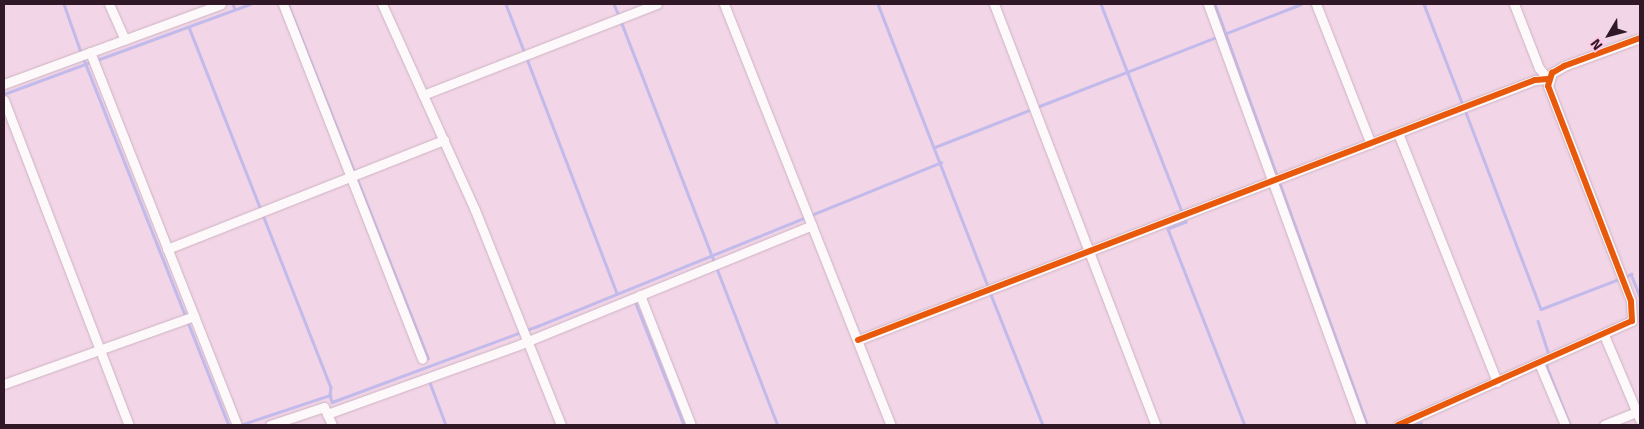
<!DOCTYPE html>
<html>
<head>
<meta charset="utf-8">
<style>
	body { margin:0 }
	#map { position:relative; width:1644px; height:429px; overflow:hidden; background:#f2d5e6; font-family:Signika,sans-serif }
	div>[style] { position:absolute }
	.stream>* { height:2.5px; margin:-1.25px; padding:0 1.25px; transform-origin:1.25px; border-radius:1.25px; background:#c2baeb }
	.roads { filter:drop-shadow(0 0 1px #ccb3c2) drop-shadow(0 0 1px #ccb3c2) }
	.minor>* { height:9px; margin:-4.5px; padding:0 4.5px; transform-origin:4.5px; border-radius:4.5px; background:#fdf9fb }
	.cycleway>* { height:6px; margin:-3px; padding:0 3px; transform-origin:3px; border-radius:3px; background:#e8590c }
	span { translate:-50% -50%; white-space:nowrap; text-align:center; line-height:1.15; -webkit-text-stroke:4px #ffc8e8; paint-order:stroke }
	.frame { position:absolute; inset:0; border:5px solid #301827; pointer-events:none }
	.north { position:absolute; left:1584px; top:10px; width:50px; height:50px; -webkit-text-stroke:4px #ffc8e8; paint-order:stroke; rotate:233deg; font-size:14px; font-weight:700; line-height:20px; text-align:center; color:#301827 }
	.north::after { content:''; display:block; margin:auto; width:18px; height:22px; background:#301827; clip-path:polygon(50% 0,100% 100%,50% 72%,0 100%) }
</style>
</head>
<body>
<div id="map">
	<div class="stream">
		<div style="left:64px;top:4px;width:51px;rotate:70.5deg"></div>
		<div style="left:233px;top:4px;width:5px;rotate:68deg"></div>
		<div style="left:288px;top:4px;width:381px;rotate:68.4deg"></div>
		<div style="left:506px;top:4px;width:310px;rotate:69deg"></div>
		<div style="left:614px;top:4px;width:13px;rotate:67deg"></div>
		<div style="left:878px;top:4px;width:303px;rotate:68.7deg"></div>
		<div style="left:1101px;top:4px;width:223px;rotate:68.7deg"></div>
		<div style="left:1215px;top:4px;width:448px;rotate:70.1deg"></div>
		<div style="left:1424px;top:4px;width:108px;rotate:68.9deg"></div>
		<div style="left:621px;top:21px;width:433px;rotate:68.8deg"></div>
		<div style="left:189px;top:27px;width:387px;rotate:68.5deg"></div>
		<div style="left:331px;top:387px;width:8px;rotate:97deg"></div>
		<div style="left:83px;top:57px;width:396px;rotate:68.4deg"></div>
		<div style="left:97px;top:60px;width:163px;rotate:-20.1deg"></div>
		<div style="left:4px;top:94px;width:93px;rotate:-20.2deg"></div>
		<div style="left:1037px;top:107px;width:283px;rotate:-21.3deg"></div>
		<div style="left:1465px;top:110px;width:213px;rotate:69.1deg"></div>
		<div style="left:1541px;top:309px;width:84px;rotate:-21deg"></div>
		<div style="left:935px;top:147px;width:104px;rotate:-21.4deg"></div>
		<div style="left:1184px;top:217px;width:5px;rotate:68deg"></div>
		<div style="left:1186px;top:222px;width:19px;rotate:159deg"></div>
		<div style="left:1168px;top:229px;width:211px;rotate:68.6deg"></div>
		<div style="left:1625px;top:277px;width:7px;rotate:-27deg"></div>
		<div style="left:1631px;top:274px;width:24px;rotate:68deg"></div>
		<div style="left:990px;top:292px;width:143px;rotate:68.3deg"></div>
		<div style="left:635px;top:301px;width:133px;rotate:68.4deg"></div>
		<div style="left:1538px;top:321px;width:36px;rotate:72deg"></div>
		<div style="left:1548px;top:360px;width:7px;rotate:98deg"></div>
		<div style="left:1547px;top:367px;width:62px;rotate:68.4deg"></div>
		<div style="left:429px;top:380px;width:48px;rotate:69.3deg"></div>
		<div style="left:240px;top:425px;width:95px;rotate:-18.4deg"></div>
		<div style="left:330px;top:395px;width:7px;rotate:74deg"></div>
		<div style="left:332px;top:402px;width:220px;rotate:-20.3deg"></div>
		<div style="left:538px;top:326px;width:435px;rotate:-22.1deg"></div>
		<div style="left:1414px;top:425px;width:7px;rotate:-16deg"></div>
		<div style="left:1421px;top:423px;width:2px;rotate:90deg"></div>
	</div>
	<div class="roads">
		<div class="minor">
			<div style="left:109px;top:4px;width:39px;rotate:66deg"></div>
			<div style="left:283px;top:4px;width:381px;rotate:68.6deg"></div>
			<div style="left:382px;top:4px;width:226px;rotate:65.7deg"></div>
			<div style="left:475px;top:210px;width:232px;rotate:68.2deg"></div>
			<div style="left:724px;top:4px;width:453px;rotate:68.4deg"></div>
			<div style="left:994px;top:4px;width:451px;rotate:69deg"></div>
			<div style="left:1208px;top:4px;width:448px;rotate:70deg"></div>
			<div style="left:1316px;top:4px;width:150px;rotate:68.6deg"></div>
			<div style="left:1514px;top:4px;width:69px;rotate:68.7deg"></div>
			<div style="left:1539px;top:68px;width:14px;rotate:51deg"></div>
			<div style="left:90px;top:52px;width:401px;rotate:68.5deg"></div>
			<div style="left:4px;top:84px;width:231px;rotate:-20.2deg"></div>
			<div style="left:423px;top:95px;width:251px;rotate:-21.3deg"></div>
			<div style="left:4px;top:100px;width:348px;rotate:69deg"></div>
			<div style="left:1398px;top:133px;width:268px;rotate:68.3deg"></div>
			<div style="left:167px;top:249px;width:298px;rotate:-21.5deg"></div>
			<div style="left:640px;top:295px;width:140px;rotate:68.6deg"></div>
			<div style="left:1604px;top:335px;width:92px;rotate:67deg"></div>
			<div style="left:858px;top:340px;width:725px;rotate:-21.01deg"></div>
			<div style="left:1535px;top:80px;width:13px;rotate:-4deg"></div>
			<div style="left:1539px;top:363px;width:67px;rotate:67.2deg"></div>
			<div style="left:4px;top:384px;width:202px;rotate:-19.7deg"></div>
			<div style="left:327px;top:414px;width:206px;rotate:-19.8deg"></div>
			<div style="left:521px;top:344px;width:314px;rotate:-22.2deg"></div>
			<div style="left:270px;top:425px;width:57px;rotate:-18.4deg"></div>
			<div style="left:324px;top:407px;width:20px;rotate:66deg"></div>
			<div style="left:1398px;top:425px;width:256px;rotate:-24deg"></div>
			<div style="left:1632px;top:321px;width:20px;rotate:-93deg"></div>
			<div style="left:1631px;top:301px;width:230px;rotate:-111.1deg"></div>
			<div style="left:1548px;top:86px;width:14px;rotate:-73deg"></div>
			<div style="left:1552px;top:73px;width:14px;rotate:-30deg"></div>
			<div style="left:1564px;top:66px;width:81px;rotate:-20.2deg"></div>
			<div style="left:1604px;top:425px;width:35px;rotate:-22deg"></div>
		</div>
	</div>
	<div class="cycleway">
		<div style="left:858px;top:340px;width:725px;rotate:-21.01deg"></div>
		<div style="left:1535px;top:80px;width:13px;rotate:-4deg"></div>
		<div style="left:1398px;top:425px;width:256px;rotate:-24deg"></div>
		<div style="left:1632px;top:321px;width:20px;rotate:-93deg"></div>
		<div style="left:1631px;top:301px;width:230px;rotate:-111.1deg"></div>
		<div style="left:1548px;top:86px;width:14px;rotate:-73deg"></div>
		<div style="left:1552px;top:73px;width:14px;rotate:-30deg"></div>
		<div style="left:1564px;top:66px;width:81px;rotate:-20.2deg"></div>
	</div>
	<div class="frame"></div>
	<div class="north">N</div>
</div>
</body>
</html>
